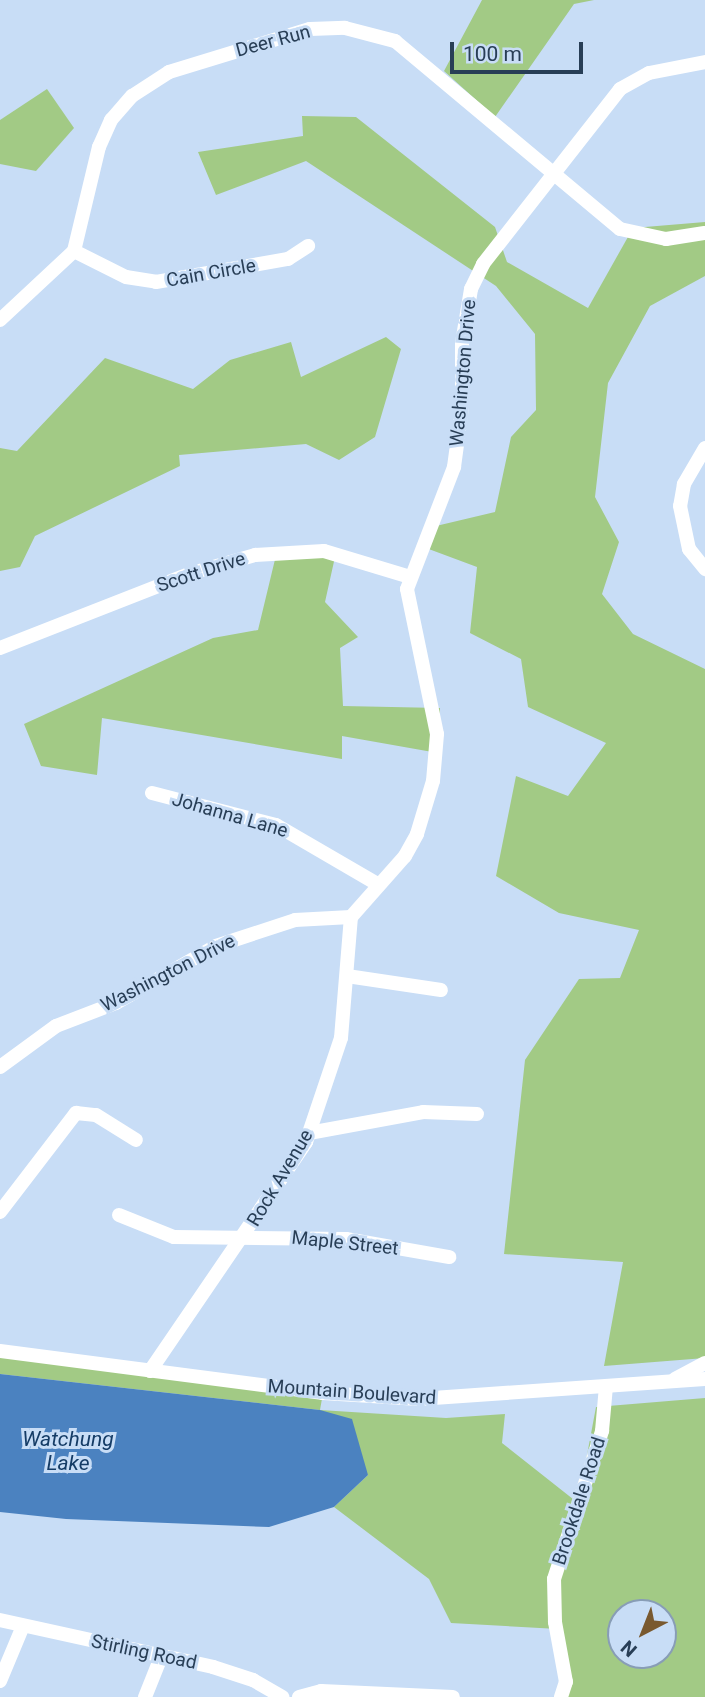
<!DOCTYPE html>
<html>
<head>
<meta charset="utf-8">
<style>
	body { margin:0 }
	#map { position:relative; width:705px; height:1697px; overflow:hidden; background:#c8ddf6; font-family:Roboto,sans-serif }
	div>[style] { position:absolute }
	.green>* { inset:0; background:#a2ca85 }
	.water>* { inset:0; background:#4b82c0 }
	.minor>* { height:14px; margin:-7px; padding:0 7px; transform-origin:7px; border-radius:7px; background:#fff }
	span { translate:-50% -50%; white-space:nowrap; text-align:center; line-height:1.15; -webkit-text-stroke:6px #c8ddf6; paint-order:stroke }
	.street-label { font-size:19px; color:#283e56 }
	.water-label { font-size:21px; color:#153c66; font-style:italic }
	.north { position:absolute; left:607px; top:1599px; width:70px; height:70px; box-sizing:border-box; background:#c8ddf6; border:2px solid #889db6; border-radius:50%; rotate:222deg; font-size:19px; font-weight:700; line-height:28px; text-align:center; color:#283e56 }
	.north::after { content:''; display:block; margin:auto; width:24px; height:32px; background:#79592f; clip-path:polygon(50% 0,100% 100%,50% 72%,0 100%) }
	.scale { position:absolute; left:450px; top:42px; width:133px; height:32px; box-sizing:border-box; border:4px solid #283e56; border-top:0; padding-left:9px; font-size:21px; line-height:24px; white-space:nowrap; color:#283e56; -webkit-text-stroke:5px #c8ddf6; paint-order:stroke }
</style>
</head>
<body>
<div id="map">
	<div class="green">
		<div style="clip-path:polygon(482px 0,594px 0,574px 4px,495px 117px,444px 71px)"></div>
		<div style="clip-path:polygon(47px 89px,74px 128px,36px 171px,0 164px,0 120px)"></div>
		<div style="clip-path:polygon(302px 116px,356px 117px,495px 227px,507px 262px,588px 308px,633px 228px,705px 222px,705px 276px,650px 306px,608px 383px,595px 497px,619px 542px,602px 594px,633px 634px,705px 669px,705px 1358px,604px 1366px,623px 1262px,504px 1254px,525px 1060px,579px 979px,620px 978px,639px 930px,559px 913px,496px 876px,516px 776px,568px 796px,606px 743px,528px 707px,521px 659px,470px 633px,477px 567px,426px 548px,436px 526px,495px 512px,511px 437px,536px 410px,535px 334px,496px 286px,306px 161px,216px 195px,198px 152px,303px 136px)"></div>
		<div style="clip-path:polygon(386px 337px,401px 349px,375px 437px,339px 460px,306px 444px,179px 455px,180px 466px,35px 536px,20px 567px,0 571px,0 448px,17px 451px,105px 358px,193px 389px,230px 360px,291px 342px,301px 377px)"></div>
		<div style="clip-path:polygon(278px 547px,337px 548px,325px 602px,358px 637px,340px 648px,343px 706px,440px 708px,438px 753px,342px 736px,342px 759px,102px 718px,97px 775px,41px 766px,24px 724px,213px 638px,258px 630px)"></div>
		<div style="clip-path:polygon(evenodd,0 1351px,323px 1393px,320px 1410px,446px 1418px,505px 1414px,502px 1443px,578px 1503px,596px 1407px,705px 1398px,705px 1697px,563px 1697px,558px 1629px,451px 1623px,429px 1579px,334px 1507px,368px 1475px,320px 1410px,0 1374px,0 1351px,621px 1613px,663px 1613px,663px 1655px,621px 1655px,621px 1613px)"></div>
	</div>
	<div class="water">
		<div style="clip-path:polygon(0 1374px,320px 1410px,352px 1419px,368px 1475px,334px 1507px,269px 1527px,66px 1519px,0 1512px)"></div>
	</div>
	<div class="minor">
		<div style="left:74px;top:251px;width:58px;rotate:26.6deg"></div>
		<div style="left:126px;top:277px;width:30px;rotate:9deg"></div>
		<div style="left:156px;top:282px;width:134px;rotate:-9.9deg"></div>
		<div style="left:288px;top:259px;width:24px;rotate:-33deg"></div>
		<div style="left:0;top:320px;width:101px;rotate:-43deg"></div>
		<div style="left:74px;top:251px;width:107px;rotate:-76.5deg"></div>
		<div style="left:99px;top:147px;width:30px;rotate:-66deg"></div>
		<div style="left:111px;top:120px;width:32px;rotate:-49deg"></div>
		<div style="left:132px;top:96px;width:44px;rotate:-33deg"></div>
		<div style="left:169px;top:72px;width:147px;rotate:-17deg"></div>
		<div style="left:310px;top:29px;width:35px;rotate:-2deg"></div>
		<div style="left:345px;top:28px;width:52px;rotate:14.6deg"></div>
		<div style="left:395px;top:41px;width:293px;rotate:39.9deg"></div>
		<div style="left:620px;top:229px;width:47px;rotate:12.3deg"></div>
		<div style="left:666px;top:239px;width:39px;rotate:-9deg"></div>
		<div style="left:705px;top:448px;width:42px;rotate:120.3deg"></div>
		<div style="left:684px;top:484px;width:22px;rotate:100deg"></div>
		<div style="left:680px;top:506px;width:44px;rotate:78.2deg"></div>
		<div style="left:689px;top:549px;width:26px;rotate:51deg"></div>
		<div style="left:0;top:648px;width:203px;rotate:-21.4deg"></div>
		<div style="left:189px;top:574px;width:69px;rotate:-16.1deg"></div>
		<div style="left:255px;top:555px;width:69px;rotate:-3.3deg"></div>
		<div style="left:324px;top:551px;width:90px;rotate:16.8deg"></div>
		<div style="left:152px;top:793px;width:128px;rotate:14.5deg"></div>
		<div style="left:276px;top:825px;width:119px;rotate:30.2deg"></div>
		<div style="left:347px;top:976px;width:95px;rotate:8.5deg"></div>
		<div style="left:0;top:1067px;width:69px;rotate:-36.2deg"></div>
		<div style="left:56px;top:1026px;width:64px;rotate:-21deg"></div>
		<div style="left:116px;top:1003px;width:115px;rotate:-29.7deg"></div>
		<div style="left:216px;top:946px;width:83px;rotate:-18.2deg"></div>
		<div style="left:295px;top:920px;width:56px;rotate:-3.1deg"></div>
		<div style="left:351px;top:917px;width:81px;rotate:-48.5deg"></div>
		<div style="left:405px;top:856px;width:25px;rotate:-61deg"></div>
		<div style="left:417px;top:834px;width:55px;rotate:-73.2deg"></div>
		<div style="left:433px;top:781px;width:47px;rotate:-85.1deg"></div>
		<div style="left:437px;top:734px;width:148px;rotate:-101.7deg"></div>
		<div style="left:407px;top:589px;width:131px;rotate:-68.9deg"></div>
		<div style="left:454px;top:467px;width:60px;rotate:-82.3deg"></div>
		<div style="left:462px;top:408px;width:65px;rotate:-90deg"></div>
		<div style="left:462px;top:343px;width:55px;rotate:-80.5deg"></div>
		<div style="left:471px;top:289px;width:28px;rotate:-64deg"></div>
		<div style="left:483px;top:264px;width:222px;rotate:-51.9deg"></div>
		<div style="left:620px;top:89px;width:33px;rotate:-29deg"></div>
		<div style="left:649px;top:73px;width:57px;rotate:-11.1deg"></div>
		<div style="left:309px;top:1133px;width:116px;rotate:-10.4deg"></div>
		<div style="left:423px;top:1112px;width:54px;rotate:2.1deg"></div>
		<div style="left:0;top:1212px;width:125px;rotate:-52.5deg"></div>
		<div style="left:76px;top:1113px;width:20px;rotate:6deg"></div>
		<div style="left:96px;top:1115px;width:47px;rotate:32deg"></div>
		<div style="left:119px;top:1215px;width:59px;rotate:21.8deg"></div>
		<div style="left:174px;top:1237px;width:172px;rotate:0.7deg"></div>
		<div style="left:346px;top:1239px;width:105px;rotate:9.9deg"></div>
		<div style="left:0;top:1351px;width:326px;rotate:7.4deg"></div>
		<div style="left:323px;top:1393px;width:96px;rotate:3.6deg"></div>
		<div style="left:419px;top:1399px;width:287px;rotate:-4deg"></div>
		<div style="left:150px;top:1371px;width:277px;rotate:-55.7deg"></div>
		<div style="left:306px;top:1142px;width:110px;rotate:-71.4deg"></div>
		<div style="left:341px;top:1038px;width:121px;rotate:-85.3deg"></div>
		<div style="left:675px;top:1379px;width:34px;rotate:-28deg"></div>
		<div style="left:0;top:1620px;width:218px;rotate:12.4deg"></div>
		<div style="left:213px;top:1667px;width:42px;rotate:18deg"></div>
		<div style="left:253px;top:1680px;width:34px;rotate:30deg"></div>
		<div style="left:0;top:1681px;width:60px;rotate:-67.3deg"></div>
		<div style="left:145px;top:1697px;width:43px;rotate:-68.2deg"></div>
		<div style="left:299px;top:1697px;width:23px;rotate:-15deg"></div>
		<div style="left:321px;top:1691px;width:132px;rotate:2.6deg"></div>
		<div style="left:561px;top:1697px;width:16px;rotate:-72deg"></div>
		<div style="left:566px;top:1682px;width:61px;rotate:-100.4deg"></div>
		<div style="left:555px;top:1622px;width:43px;rotate:-91.3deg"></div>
		<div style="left:554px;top:1579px;width:156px;rotate:-72deg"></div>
		<div style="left:602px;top:1431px;width:45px;rotate:-84.9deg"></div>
	</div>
	<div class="street-label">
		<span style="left:273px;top:41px;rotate:-15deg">Deer Run</span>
		<span style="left:211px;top:273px;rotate:-10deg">Cain Circle</span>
		<span style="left:463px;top:373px;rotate:-85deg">Washington Drive</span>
		<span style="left:201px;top:572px;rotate:-18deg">Scott Drive</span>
		<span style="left:230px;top:815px;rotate:16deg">Johanna Lane</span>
		<span style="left:168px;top:973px;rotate:-27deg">Washington Drive</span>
		<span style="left:280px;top:1178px;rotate:-59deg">Rock Avenue</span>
		<span style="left:345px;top:1243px;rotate:6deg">Maple Street</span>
		<span style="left:352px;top:1392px;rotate:4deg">Mountain Boulevard</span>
		<span style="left:579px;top:1501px;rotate:-72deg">Brookdale Road</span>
		<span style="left:144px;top:1652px;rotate:12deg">Stirling Road</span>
	</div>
	<div class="water-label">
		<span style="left:68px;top:1451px">Watchung<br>Lake</span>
	</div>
	<div class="north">N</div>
	<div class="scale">100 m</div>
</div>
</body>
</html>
